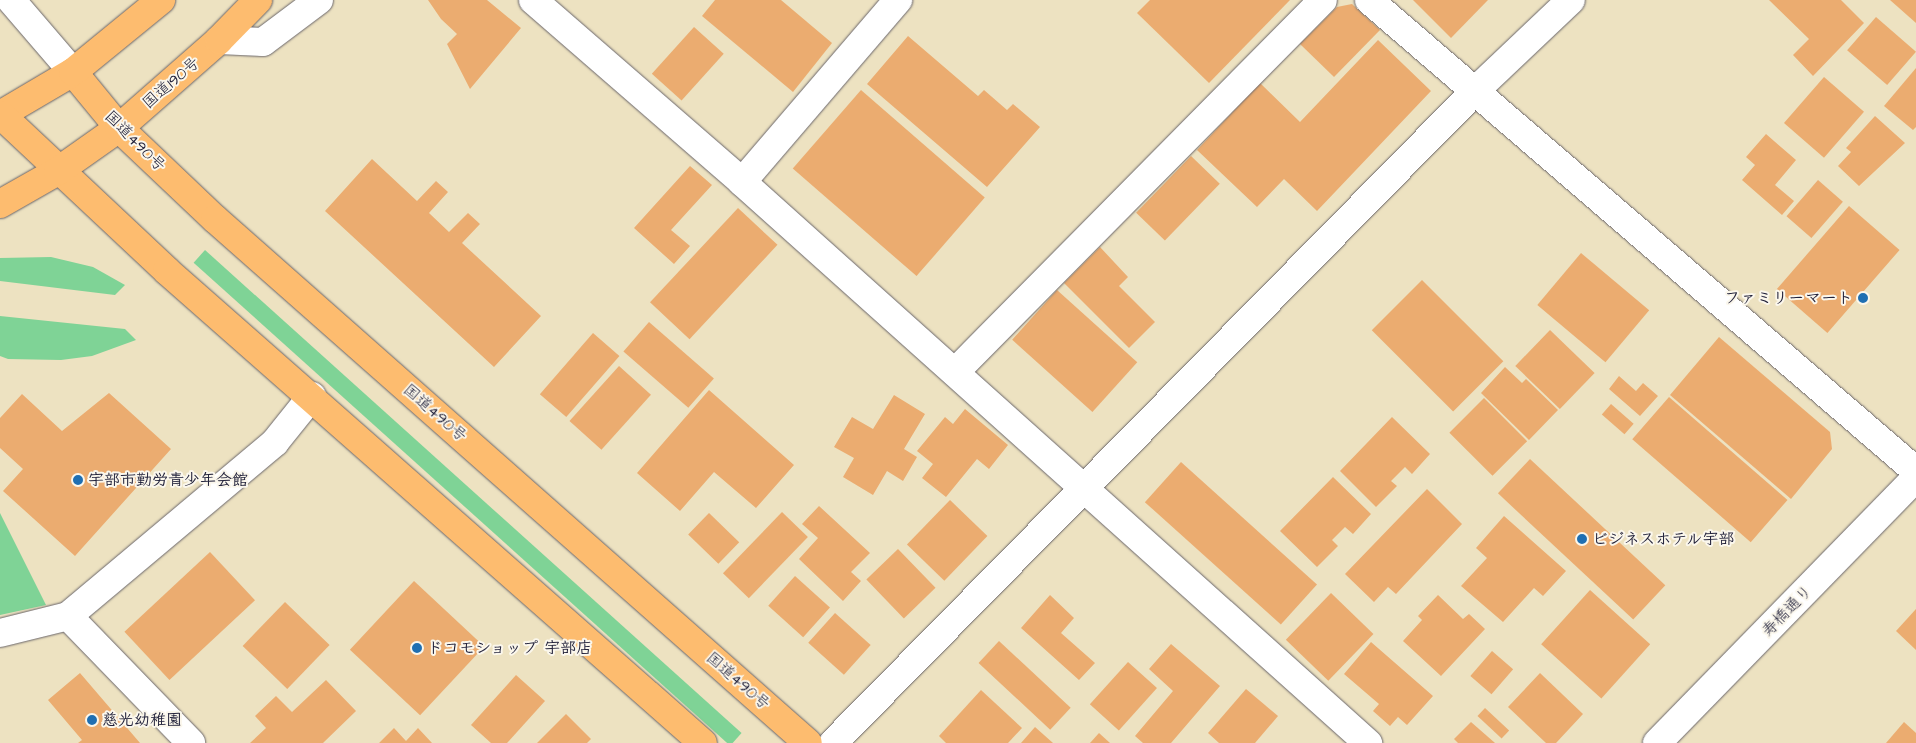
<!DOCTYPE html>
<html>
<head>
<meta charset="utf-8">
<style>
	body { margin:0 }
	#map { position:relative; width:1916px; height:743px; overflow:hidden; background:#ede2c1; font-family:"Architects Daughter","Klee One",sans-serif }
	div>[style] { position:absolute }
	.green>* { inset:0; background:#7fd396; transform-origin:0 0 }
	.building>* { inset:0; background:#ebac70; transform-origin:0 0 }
	.roads { filter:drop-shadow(0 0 1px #69656a) drop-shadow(0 0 1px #69656a) }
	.minor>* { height:28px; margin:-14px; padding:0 14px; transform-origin:14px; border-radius:14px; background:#fff }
	.highway>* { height:28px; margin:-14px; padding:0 14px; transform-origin:14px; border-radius:14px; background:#fdbc6f }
	.dots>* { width:14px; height:14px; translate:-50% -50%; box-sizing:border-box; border:2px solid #fbf7ec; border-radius:50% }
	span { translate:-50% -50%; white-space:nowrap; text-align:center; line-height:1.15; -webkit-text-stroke:4px #fbf7ec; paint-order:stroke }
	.street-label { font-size:16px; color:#22223b }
	.poi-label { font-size:16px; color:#22223b; font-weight:700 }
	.right { translate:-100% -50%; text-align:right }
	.left { translate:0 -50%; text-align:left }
</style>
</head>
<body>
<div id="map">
	<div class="green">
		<div style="left:205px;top:250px;width:722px;height:17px;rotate:42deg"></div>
		<div style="clip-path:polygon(51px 257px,93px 267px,125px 285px,115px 295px,0 281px,0 258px)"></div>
		<div style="clip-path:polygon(0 316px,125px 329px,136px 340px,92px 356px,61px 360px,8px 359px,0 356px)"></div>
		<div style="clip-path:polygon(0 513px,46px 605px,0 615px)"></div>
	</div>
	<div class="building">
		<div style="clip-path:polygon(428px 0,487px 0,521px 28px,470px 89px,447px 44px,457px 34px,441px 19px)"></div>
		<div style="clip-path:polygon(715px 0,781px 0,832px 43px,793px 92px,702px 16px)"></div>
		<div style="clip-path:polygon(1150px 0,1290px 0,1209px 83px,1137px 13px)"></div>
		<div style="clip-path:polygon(1413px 0,1488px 0,1451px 38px)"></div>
		<div style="clip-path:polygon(1769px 0,1841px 0,1864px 23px,1813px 76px,1793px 55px,1809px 39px)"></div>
		<div style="clip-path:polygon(1890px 0,1916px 0,1916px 23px)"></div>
		<div style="clip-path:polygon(1352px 4px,1380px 30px,1334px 77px,1300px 44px,1337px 7px)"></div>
		<div style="left:1876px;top:17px;width:53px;height:44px;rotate:41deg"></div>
		<div style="left:694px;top:27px;width:40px;height:63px;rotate:42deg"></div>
		<div style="clip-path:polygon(908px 36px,978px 96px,984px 90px,1007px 110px,1013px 104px,1040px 127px,987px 187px,867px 84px)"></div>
		<div style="clip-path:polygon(1378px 40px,1431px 91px,1317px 211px,1284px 179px,1257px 207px,1197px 150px,1260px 83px,1300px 122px)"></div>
		<div style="clip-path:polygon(1916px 68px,1916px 127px,1913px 130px,1884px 106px)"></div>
		<div style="left:1824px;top:77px;width:53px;height:61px;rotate:41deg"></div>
		<div style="left:861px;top:90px;width:164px;height:104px;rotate:41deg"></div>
		<div style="clip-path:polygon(1875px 116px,1905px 143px,1859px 186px,1838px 166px,1851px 152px,1846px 148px)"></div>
		<div style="clip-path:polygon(1766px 134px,1796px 160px,1775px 185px,1794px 201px,1782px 215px,1742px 180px,1755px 165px,1746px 157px)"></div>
		<div style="left:1191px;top:156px;width:40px;height:79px;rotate:44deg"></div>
		<div style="clip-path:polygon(372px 159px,417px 201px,436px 181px,448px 192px,429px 213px,449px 232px,468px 213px,480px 224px,462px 243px,541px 316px,494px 367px,325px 211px)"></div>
		<div style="clip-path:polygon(690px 166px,712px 185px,671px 230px,690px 246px,674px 264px,634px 228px)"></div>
		<div style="left:1818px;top:180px;width:33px;height:48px;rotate:41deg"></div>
		<div style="left:1849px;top:206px;width:67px;height:110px;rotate:41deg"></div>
		<div style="left:738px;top:208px;width:54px;height:129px;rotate:43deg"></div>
		<div style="clip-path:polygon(1100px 247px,1128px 277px,1119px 286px,1155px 322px,1129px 348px,1064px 283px)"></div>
		<div style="left:1581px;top:253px;width:89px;height:68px;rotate:40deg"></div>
		<div style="left:1422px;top:280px;width:115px;height:71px;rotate:45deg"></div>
		<div style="left:1057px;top:290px;width:108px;height:67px;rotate:42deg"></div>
		<div style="left:649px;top:322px;width:86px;height:39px;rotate:41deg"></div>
		<div style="left:1550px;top:330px;width:62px;height:50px;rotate:44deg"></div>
		<div style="left:593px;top:333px;width:35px;height:81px;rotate:41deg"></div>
		<div style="clip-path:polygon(1719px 337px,1830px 432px,1832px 449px,1791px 499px,1670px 395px)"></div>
		<div style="left:619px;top:366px;width:43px;height:74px;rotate:42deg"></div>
		<div style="clip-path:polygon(1505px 367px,1522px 383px,1526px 379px,1558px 410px,1529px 440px,1481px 393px)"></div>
		<div style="clip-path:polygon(1619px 376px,1636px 391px,1643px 383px,1658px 396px,1640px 416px,1609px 389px)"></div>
		<div style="clip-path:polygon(709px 390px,794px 465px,756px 508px,714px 472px,680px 511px,637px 473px)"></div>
		<div style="clip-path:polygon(109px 393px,171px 449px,75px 556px,3px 491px,23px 469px,0 448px,0 418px,22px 394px,62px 431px)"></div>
		<div style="clip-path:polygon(894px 395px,925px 414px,904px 449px,917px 457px,903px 481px,887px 471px,873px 495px,843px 477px,854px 458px,834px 447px,852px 417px,873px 429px)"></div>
		<div style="left:1669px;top:397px;width:157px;height:56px;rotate:41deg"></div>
		<div style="left:1484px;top:398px;width:61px;height:49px;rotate:45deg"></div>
		<div style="left:1611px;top:404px;width:30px;height:14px;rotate:41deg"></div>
		<div style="clip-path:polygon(965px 409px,1008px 445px,989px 469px,977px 459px,946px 497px,922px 478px,933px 464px,917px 451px,945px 417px,953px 424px)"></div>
		<div style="clip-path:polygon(1392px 417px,1430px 454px,1412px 474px,1405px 467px,1391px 481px,1397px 486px,1376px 507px,1340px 471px)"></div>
		<div style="left:1530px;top:459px;width:185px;height:47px;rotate:43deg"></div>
		<div style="left:1181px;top:462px;width:183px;height:54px;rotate:42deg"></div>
		<div style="clip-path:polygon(1333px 477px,1371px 514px,1353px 534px,1345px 527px,1332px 540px,1338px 546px,1317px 567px,1280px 531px)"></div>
		<div style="clip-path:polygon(1427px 489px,1462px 524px,1396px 594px,1388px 587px,1374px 602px,1345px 574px)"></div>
		<div style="left:950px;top:500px;width:52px;height:62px;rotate:44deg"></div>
		<div style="clip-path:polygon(819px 506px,870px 553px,851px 572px,861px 581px,843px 601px,799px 559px,818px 538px,802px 524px)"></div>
		<div style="left:782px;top:512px;width:36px;height:85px;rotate:44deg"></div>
		<div style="left:709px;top:513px;width:42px;height:30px;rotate:44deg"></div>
		<div style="clip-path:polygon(1504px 516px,1566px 571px,1543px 596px,1534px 588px,1503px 622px,1461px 586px,1487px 558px,1476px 548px)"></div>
		<div style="left:898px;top:549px;width:54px;height:44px;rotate:46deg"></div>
		<div style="left:210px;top:552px;width:66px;height:117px;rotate:47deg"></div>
		<div style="left:795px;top:576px;width:47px;height:40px;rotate:42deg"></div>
		<div style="left:414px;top:581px;width:96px;height:94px;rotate:43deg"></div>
		<div style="left:1590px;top:590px;width:81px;height:73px;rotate:42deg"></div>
		<div style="left:1331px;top:593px;width:59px;height:65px;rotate:44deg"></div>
		<div style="clip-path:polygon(1050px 595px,1074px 618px,1061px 633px,1095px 663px,1079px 680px,1021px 628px)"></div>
		<div style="clip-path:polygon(1438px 595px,1463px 619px,1469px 614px,1485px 629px,1441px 676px,1403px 641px,1422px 620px,1418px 616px)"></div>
		<div style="left:285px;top:602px;width:62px;height:61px;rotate:44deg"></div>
		<div style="clip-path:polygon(1916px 609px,1916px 650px,1896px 631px)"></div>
		<div style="left:835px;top:613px;width:48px;height:40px;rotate:42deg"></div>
		<div style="left:999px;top:641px;width:98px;height:30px;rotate:43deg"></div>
		<div style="clip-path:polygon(1371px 642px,1433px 696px,1407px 725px,1398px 717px,1390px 726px,1373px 711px,1379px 704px,1344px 674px)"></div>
		<div style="clip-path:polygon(1171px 644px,1220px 686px,1171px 743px,1143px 743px,1135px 736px,1173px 691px,1149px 669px)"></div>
		<div style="left:1492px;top:651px;width:28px;height:33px;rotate:41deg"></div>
		<div style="left:1128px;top:662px;width:39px;height:57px;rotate:42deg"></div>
		<div style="clip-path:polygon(80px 673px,140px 743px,78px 743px,82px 740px,48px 700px)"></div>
		<div style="clip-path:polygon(1540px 673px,1583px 714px,1556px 743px,1546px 743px,1508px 707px)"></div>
		<div style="clip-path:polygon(516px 675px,545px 701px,507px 743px,491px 743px,471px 725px)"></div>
		<div style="clip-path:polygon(326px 680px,356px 711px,323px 743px,250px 743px,266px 728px,255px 716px,276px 696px,292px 712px)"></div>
		<div style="clip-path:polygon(1246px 689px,1278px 716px,1255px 743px,1219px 743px,1208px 733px)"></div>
		<div style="clip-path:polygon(981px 690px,1022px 728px,1008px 743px,946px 743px,939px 736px)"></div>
		<div style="left:1485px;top:708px;width:33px;height:11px;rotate:43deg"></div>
		<div style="clip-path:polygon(566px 714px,591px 739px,587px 743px,537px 743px)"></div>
		<div style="clip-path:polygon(1471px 722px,1495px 743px,1458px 743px,1454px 739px)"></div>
		<div style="clip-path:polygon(1904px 722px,1916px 733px,1916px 743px,1886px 743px)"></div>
		<div style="clip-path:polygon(1035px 727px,1053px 743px,1021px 743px)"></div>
		<div style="clip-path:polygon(394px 728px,406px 741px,418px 728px,432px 743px,379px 743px)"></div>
		<div style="clip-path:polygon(1099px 733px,1110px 743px,1090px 743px)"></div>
	</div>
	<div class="roads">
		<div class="minor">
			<div style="left:11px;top:0;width:95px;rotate:49.3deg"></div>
			<div style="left:533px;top:0;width:277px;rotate:41deg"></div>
			<div style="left:742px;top:182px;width:841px;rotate:41.87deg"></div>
			<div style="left:1369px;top:0;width:722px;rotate:40.73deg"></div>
			<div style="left:219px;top:40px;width:44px;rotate:2.6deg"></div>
			<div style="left:263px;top:42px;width:70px;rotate:-36.9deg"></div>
			<div style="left:742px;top:182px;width:240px;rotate:-49.4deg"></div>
			<div style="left:955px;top:372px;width:523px;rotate:-45.31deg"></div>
			<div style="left:68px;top:616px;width:177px;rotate:45.9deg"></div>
			<div style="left:0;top:633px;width:70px;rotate:-14deg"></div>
			<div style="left:68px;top:616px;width:270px;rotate:-40deg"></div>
			<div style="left:275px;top:442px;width:59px;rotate:-51.2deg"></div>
			<div style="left:833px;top:743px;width:915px;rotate:-45.44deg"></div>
			<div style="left:1475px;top:91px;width:132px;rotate:-43.5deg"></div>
			<div style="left:1657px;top:743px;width:371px;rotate:-45.7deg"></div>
		</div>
		<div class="highway">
			<div style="left:73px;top:72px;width:72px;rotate:50.6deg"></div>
			<div style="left:119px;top:128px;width:132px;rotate:43.5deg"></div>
			<div style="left:215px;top:219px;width:791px;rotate:41.47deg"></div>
			<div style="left:0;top:115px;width:85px;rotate:-30.5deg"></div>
			<div style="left:73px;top:72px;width:114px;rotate:-39.3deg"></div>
			<div style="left:1px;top:115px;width:228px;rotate:43.2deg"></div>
			<div style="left:167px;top:271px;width:714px;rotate:41.37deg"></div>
			<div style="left:0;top:204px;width:67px;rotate:-29.6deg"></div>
			<div style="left:58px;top:171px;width:75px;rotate:-35.2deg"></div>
			<div style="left:119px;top:128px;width:133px;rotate:-41.3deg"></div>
			<div style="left:219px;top:40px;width:56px;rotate:-45.7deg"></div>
		</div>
	</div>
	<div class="dots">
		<div style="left:1863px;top:298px;background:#1f6fb2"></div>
		<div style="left:78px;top:480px;background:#1f6fb2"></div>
		<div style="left:1582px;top:539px;background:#1f6fb2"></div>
		<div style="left:417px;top:648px;background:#1f6fb2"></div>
		<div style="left:92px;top:720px;background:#1f6fb2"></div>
	</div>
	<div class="street-label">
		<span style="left:171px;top:83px;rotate:-41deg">国道190号</span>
		<span style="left:135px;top:141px;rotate:45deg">国道490号</span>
		<span style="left:435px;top:413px;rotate:41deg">国道490号</span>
		<span style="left:1787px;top:611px;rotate:-46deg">寿橋通り</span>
		<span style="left:738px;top:681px;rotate:41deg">国道490号</span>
	</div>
	<div class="poi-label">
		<span class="right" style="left:1853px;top:298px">ファミリーマート</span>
		<span class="left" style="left:88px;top:480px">宇部市勤労青少年会館</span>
		<span class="left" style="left:1592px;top:539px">ビジネスホテル宇部</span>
		<span class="left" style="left:427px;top:648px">ドコモショップ 宇部店</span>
		<span class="left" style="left:102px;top:720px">慈光幼稚園</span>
	</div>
</div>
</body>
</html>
